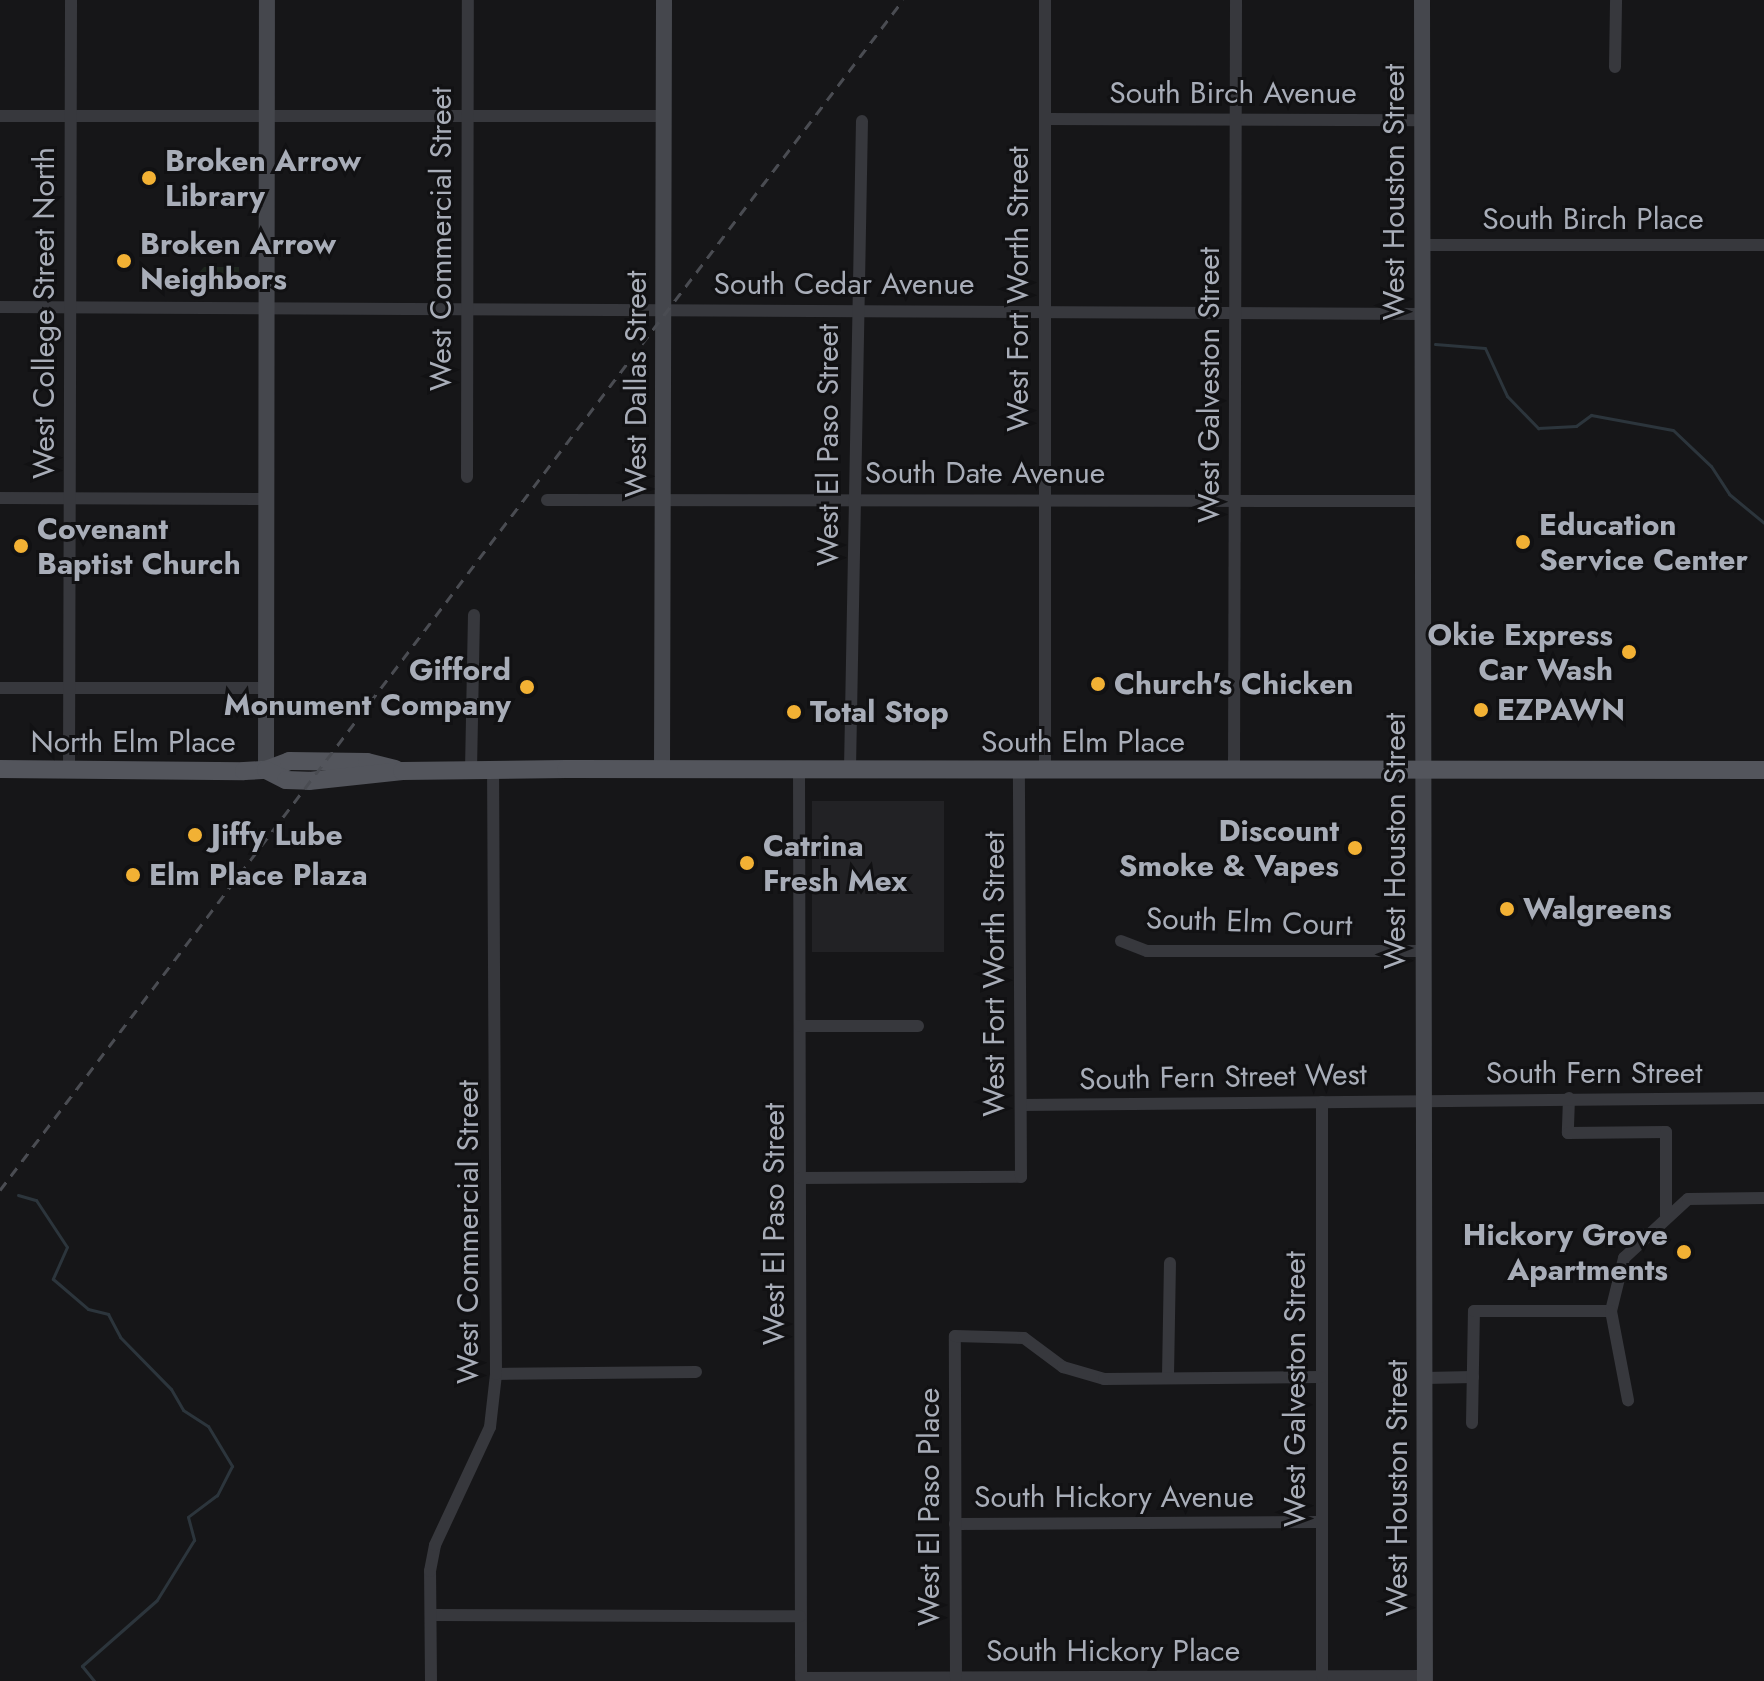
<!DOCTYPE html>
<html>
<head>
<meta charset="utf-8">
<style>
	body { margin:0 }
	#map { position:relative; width:1764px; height:1681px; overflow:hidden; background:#161618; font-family:Jost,sans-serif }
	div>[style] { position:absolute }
	.built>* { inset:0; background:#222225; transform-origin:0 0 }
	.green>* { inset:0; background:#1e261f }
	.stream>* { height:3px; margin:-1.5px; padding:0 1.5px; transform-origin:1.5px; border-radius:1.5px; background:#2c353c }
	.street>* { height:12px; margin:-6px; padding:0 6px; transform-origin:6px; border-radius:6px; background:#37383d }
	.secondary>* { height:16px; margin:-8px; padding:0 8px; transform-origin:8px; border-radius:8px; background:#45474d }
	.primary>* { height:18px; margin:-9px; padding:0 9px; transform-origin:9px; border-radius:9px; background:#53555c }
	.rail>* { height:3px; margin-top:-1.5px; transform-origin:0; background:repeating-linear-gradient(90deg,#4a4c52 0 10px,transparent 0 18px) }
	.dots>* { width:22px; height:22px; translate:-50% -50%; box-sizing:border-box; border:4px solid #111113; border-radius:50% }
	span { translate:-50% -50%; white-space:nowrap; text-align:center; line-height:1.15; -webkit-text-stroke:6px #111113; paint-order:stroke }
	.street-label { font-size:30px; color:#a8adb8 }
	.poi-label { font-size:30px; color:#a8adb8; font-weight:700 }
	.left { translate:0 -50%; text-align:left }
	.right { translate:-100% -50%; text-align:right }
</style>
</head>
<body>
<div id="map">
	<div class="built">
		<div style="left:944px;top:801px;width:151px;height:132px;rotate:90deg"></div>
	</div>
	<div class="green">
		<div style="clip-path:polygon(204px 267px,239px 267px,240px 287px,232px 292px,196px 292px,195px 277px)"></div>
	</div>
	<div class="stream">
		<div style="left:1435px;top:344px;width:50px;rotate:4.6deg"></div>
		<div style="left:1485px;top:348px;width:53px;rotate:65.4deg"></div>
		<div style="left:1507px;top:396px;width:45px;rotate:45.9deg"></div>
		<div style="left:1538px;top:428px;width:38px;rotate:-3deg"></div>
		<div style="left:1576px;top:426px;width:19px;rotate:-36deg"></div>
		<div style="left:1591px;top:415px;width:83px;rotate:10.4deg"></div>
		<div style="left:1673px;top:430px;width:52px;rotate:43.5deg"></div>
		<div style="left:1711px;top:466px;width:33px;rotate:57deg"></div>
		<div style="left:1729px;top:494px;width:45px;rotate:39.6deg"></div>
		<div style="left:18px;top:1195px;width:19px;rotate:16deg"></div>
		<div style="left:36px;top:1200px;width:56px;rotate:56.6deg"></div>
		<div style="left:67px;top:1247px;width:35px;rotate:114deg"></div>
		<div style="left:53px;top:1279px;width:46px;rotate:40.6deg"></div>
		<div style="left:88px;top:1309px;width:21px;rotate:14deg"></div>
		<div style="left:108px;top:1314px;width:26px;rotate:62deg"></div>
		<div style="left:120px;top:1337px;width:73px;rotate:45.6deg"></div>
		<div style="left:171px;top:1389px;width:24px;rotate:60deg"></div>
		<div style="left:183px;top:1410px;width:30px;rotate:33deg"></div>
		<div style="left:208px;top:1426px;width:47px;rotate:59deg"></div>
		<div style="left:232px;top:1466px;width:33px;rotate:117deg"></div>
		<div style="left:217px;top:1495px;width:36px;rotate:143deg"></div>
		<div style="left:188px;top:1517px;width:24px;rotate:75deg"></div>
		<div style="left:194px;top:1540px;width:70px;rotate:121.7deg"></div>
		<div style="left:157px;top:1600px;width:100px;rotate:138.7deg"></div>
		<div style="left:82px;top:1666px;width:19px;rotate:51deg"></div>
	</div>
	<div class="street">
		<div style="left:1615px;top:67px;width:67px;rotate:-89.1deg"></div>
		<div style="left:0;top:116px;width:664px"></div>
		<div style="left:1045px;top:119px;width:377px;rotate:0.2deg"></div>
		<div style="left:1422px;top:245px;width:342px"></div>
		<div style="left:0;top:307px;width:1422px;rotate:0.28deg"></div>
		<div style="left:467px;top:477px;width:477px;rotate:-89.9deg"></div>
		<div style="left:0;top:498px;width:267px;rotate:0.2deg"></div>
		<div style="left:547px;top:500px;width:876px;rotate:0.07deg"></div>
		<div style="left:0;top:688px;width:267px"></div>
		<div style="left:850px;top:769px;width:648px;rotate:-88.94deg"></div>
		<div style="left:1045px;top:769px;width:769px;rotate:-90deg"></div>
		<div style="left:69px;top:770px;width:770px;rotate:-89.85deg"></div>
		<div style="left:471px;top:770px;width:155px;rotate:-88.9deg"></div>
		<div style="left:799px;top:770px;width:908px;rotate:89.87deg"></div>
		<div style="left:801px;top:1678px;width:624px;rotate:-0.18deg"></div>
		<div style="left:1234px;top:770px;width:770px;rotate:-89.85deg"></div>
		<div style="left:1121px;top:941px;width:28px;rotate:21deg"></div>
		<div style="left:1147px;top:951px;width:276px"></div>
		<div style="left:800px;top:1026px;width:118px"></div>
		<div style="left:1569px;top:1098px;width:35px;rotate:92deg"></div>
		<div style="left:1568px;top:1133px;width:98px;rotate:-0.6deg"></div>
		<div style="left:1666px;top:1132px;width:84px;rotate:90deg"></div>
		<div style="left:1021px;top:1105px;width:743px;rotate:-0.54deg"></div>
		<div style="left:800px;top:1178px;width:221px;rotate:-0.3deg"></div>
		<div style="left:1021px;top:1177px;width:407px;rotate:-90.3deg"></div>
		<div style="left:1611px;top:1311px;width:55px;rotate:-76.2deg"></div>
		<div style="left:1624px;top:1258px;width:87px;rotate:-42.7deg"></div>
		<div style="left:1688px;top:1199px;width:76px;rotate:-0.8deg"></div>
		<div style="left:496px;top:1374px;width:200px;rotate:-0.6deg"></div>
		<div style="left:1168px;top:1376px;width:113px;rotate:-89deg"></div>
		<div style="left:1425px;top:1378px;width:48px;rotate:-1.2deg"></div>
		<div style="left:1472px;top:1423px;width:112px;rotate:-89deg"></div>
		<div style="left:1474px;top:1311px;width:137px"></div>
		<div style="left:1611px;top:1311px;width:91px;rotate:79.2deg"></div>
		<div style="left:955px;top:1524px;width:365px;rotate:-0.3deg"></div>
		<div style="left:431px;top:1615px;width:369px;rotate:0.2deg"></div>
		<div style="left:1322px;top:1676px;width:574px;rotate:-90deg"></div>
		<div style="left:956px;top:1678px;width:342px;rotate:-90.2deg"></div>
		<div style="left:955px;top:1336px;width:69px;rotate:1.7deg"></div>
		<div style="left:1024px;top:1338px;width:49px;rotate:36.6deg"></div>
		<div style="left:1063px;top:1367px;width:43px;rotate:16.3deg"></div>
		<div style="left:1104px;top:1379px;width:217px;rotate:-0.5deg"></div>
		<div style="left:431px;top:1681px;width:110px;rotate:-90.5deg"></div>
		<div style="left:430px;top:1571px;width:26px;rotate:-79deg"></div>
		<div style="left:435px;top:1545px;width:130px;rotate:-65deg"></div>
		<div style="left:490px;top:1427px;width:53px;rotate:-83.5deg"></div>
		<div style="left:496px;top:1374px;width:604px;rotate:-90.28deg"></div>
	</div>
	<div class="secondary">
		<div style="left:1422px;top:0;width:1681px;rotate:89.9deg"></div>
		<div style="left:662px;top:769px;width:769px;rotate:-89.85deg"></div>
		<div style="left:266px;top:770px;width:770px;rotate:-89.93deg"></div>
	</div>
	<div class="primary">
		<div style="left:0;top:769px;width:244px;rotate:0.5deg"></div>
		<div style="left:244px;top:771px;width:22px;rotate:-3deg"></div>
		<div style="left:266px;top:770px;width:25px;rotate:-21deg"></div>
		<div style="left:289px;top:761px;width:78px;rotate:0.7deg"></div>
		<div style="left:367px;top:762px;width:29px;rotate:14deg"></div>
		<div style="left:266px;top:770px;width:22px;rotate:27deg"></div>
		<div style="left:286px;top:780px;width:23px;rotate:2deg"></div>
		<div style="left:309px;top:781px;width:94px;rotate:-6.1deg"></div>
		<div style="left:402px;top:771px;width:164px;rotate:-0.7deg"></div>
		<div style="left:566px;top:769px;width:1198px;rotate:0.05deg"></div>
	</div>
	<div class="rail">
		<div style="left:0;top:1190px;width:1494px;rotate:-52.81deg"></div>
	</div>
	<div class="dots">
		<div style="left:149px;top:178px;background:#f2b134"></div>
		<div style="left:124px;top:261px;background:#f2b134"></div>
		<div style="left:1523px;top:542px;background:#f2b134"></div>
		<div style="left:21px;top:546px;background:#f2b134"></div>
		<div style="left:1629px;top:652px;background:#f2b134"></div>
		<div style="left:1098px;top:684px;background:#f2b134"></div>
		<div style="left:527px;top:687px;background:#f2b134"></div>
		<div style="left:1481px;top:710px;background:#f2b134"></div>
		<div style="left:794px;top:712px;background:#f2b134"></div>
		<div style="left:195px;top:835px;background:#f2b134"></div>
		<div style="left:1355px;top:848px;background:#f2b134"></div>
		<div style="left:747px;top:863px;background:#f2b134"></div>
		<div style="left:133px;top:875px;background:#f2b134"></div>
		<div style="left:1507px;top:909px;background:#f2b134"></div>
		<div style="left:1684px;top:1252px;background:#f2b134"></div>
	</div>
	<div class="street-label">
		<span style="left:1233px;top:93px">South Birch Avenue</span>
		<span style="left:1394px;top:192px;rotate:-90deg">West Houston Street</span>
		<span style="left:1593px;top:219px">South Birch Place</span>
		<span style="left:441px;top:239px;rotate:-90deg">West Commercial Street</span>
		<span style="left:844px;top:284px">South Cedar Avenue</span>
		<span style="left:1018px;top:289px;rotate:-90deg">West Fort Worth Street</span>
		<span style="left:44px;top:313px;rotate:-90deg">West College Street North</span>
		<span style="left:636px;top:384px;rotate:-90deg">West Dallas Street</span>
		<span style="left:1209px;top:385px;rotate:-90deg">West Galveston Street</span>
		<span style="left:828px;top:445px;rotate:-90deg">West El Paso Street</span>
		<span style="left:985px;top:473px">South Date Avenue</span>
		<span style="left:133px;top:742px">North Elm Place</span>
		<span style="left:1083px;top:742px">South Elm Place</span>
		<span style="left:1395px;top:841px;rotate:-90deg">West Houston Street</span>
		<span style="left:1249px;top:922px;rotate:2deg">South Elm Court</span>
		<span style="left:994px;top:974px;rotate:-90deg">West Fort Worth Street</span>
		<span style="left:1594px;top:1073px">South Fern Street</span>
		<span style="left:1223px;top:1077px;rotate:-1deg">South Fern Street West</span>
		<span style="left:774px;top:1224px;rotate:-90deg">West El Paso Street</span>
		<span style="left:468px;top:1232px;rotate:-90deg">West Commercial Street</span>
		<span style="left:1295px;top:1389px;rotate:-90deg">West Galveston Street</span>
		<span style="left:1397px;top:1488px;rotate:-90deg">West Houston Street</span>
		<span style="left:1114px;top:1497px">South Hickory Avenue</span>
		<span style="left:929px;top:1507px;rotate:-90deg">West El Paso Place</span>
		<span style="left:1113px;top:1651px">South Hickory Place</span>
	</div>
	<div class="poi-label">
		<span class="left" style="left:165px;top:178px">Broken Arrow<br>Library</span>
		<span class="left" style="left:140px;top:261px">Broken Arrow<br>Neighbors</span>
		<span class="left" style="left:1539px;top:542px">Education<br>Service Center</span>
		<span class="left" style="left:37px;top:546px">Covenant<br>Baptist Church</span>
		<span class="right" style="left:1613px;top:652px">Okie Express<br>Car Wash</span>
		<span class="right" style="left:511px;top:687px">Gifford<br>Monument Company</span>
		<span class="left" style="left:1114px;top:684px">Church's Chicken</span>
		<span class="left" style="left:1497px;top:710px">EZPAWN</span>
		<span class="left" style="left:810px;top:712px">Total Stop</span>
		<span class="right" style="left:1339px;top:848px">Discount<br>Smoke &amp; Vapes</span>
		<span class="left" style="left:211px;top:835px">Jiffy Lube</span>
		<span class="left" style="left:763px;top:863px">Catrina<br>Fresh Mex</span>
		<span class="left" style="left:149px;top:875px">Elm Place Plaza</span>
		<span class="left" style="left:1523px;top:909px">Walgreens</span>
		<span class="right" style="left:1668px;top:1252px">Hickory Grove<br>Apartments</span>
	</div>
</div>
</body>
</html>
